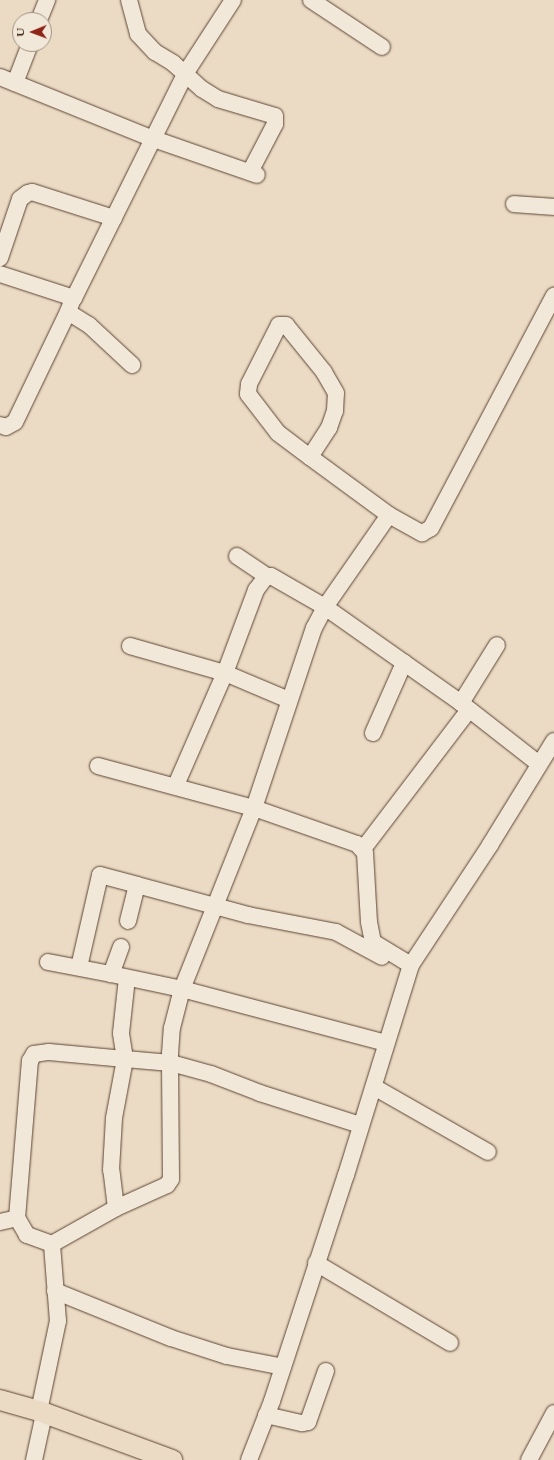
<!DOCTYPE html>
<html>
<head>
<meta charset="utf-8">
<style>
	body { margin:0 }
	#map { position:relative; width:554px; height:1460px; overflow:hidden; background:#ebdbc4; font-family:Cardo,serif }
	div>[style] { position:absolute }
	.roads { filter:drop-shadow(0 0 1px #5c4432) drop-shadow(0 0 1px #5c4432) }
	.minor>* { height:16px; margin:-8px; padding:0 8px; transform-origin:8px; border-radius:8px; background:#f2e8d9 }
	.major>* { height:20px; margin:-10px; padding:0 10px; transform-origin:10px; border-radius:10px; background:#ebdbc4 }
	span { translate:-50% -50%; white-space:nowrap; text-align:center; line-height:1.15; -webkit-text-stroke:3.5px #f2e8d9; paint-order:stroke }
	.north { position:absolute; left:12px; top:12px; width:40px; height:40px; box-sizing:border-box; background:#f2e8d9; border:1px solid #a39283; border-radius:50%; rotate:269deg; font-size:11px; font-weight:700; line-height:16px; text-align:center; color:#2d1101 }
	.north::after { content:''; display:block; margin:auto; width:14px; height:18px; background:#8f2418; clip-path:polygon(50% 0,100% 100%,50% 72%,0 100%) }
</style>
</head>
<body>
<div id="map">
	<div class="roads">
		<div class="minor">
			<div style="left:129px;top:0;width:35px;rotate:75deg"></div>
			<div style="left:138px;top:34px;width:25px;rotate:47deg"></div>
			<div style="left:155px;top:52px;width:21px;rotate:31deg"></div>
			<div style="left:173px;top:63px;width:39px;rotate:42deg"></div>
			<div style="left:202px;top:89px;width:19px;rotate:32deg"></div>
			<div style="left:218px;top:99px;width:59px;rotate:16.6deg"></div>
			<div style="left:275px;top:116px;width:8px;rotate:90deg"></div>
			<div style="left:275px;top:124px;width:54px;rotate:117.5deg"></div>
			<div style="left:311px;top:0;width:85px;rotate:33.5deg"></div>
			<div style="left:39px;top:20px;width:22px;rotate:-68deg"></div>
			<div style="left:0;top:77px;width:163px;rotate:22deg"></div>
			<div style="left:151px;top:138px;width:112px;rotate:19.2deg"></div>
			<div style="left:15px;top:83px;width:42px;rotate:-69deg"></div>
			<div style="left:514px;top:204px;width:40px;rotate:4.3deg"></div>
			<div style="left:0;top:258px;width:62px;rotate:-71.3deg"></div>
			<div style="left:20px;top:199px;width:10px;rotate:-37deg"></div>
			<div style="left:28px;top:193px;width:4px;rotate:-14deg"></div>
			<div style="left:32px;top:192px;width:86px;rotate:17.6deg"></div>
			<div style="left:0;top:274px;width:78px;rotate:18deg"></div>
			<div style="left:74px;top:298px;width:250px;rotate:-63.6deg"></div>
			<div style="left:185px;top:74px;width:88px;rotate:-57deg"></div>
			<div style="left:72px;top:301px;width:12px;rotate:110deg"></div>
			<div style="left:68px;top:312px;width:25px;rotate:32deg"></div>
			<div style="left:89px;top:325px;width:59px;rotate:42.9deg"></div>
			<div style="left:0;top:425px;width:6px;rotate:18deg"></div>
			<div style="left:6px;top:427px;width:10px;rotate:-29deg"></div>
			<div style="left:15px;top:422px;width:122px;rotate:-64.3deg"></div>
			<div style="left:310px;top:457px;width:35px;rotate:-57deg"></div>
			<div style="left:329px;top:428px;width:18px;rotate:-71deg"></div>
			<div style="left:335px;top:411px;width:18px;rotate:-87deg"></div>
			<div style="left:336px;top:393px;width:24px;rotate:-120deg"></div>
			<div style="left:324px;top:372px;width:60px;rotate:-129deg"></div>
			<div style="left:286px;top:325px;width:7px;rotate:180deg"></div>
			<div style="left:279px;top:325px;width:66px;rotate:117deg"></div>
			<div style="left:249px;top:384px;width:10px;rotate:96deg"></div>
			<div style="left:248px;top:394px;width:49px;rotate:52.4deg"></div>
			<div style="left:278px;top:433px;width:40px;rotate:37deg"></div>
			<div style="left:310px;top:457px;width:98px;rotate:36.3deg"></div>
			<div style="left:389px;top:515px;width:38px;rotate:29deg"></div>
			<div style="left:422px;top:533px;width:10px;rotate:-29deg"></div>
			<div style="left:431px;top:528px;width:263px;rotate:-62.1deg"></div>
			<div style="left:237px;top:556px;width:36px;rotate:34deg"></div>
			<div style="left:130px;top:646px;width:99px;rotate:15.9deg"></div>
			<div style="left:225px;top:673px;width:69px;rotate:22.9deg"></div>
			<div style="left:461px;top:703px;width:68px;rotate:-58.2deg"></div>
			<div style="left:373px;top:733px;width:77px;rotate:-66.1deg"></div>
			<div style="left:98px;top:766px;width:162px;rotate:15.1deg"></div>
			<div style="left:254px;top:808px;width:109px;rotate:19.3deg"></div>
			<div style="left:357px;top:844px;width:12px;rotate:48deg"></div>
			<div style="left:365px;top:853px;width:69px;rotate:86.7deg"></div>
			<div style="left:369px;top:922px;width:20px;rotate:79deg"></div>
			<div style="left:373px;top:942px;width:44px;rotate:31.2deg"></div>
			<div style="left:176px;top:785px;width:122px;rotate:-66.4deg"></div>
			<div style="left:225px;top:673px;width:89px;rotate:-69.5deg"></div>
			<div style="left:256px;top:590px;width:15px;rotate:-53deg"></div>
			<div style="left:265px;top:578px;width:6px;rotate:-18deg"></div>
			<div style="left:271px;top:576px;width:62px;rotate:29.9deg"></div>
			<div style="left:325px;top:607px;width:166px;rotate:35.2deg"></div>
			<div style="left:461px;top:703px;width:99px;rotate:38deg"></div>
			<div style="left:363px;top:849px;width:173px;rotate:-52.7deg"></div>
			<div style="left:128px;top:921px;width:37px;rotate:-76deg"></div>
			<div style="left:137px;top:885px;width:115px;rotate:15.1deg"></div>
			<div style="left:248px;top:915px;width:90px;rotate:10.9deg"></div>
			<div style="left:336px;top:932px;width:52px;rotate:28.5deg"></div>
			<div style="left:121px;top:947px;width:29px;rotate:110deg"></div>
			<div style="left:111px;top:974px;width:73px;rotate:11.9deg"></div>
			<div style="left:182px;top:989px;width:211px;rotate:14.8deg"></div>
			<div style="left:48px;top:962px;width:64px;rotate:10.8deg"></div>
			<div style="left:79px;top:967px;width:94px;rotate:-77.1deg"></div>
			<div style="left:100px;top:875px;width:38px;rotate:15deg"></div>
			<div style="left:374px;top:1087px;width:131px;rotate:29.7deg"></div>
			<div style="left:116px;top:1208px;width:38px;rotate:-97deg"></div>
			<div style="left:111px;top:1170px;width:52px;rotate:-86.7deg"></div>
			<div style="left:114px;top:1118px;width:60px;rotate:-79.4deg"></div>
			<div style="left:125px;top:1059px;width:46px;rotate:5deg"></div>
			<div style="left:171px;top:1063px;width:41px;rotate:15.4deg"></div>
			<div style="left:211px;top:1074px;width:53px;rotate:21.2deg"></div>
			<div style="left:260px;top:1093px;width:105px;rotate:17.7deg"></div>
			<div style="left:0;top:1222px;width:17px;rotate:-13deg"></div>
			<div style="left:52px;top:1244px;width:27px;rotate:-160deg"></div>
			<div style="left:27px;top:1235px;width:20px;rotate:-120deg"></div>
			<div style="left:17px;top:1218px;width:158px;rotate:-85.3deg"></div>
			<div style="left:30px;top:1061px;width:8px;rotate:-60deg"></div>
			<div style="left:34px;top:1054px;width:15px;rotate:-8deg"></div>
			<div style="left:49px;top:1052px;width:76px;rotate:5.3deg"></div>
			<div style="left:125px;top:1059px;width:26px;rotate:-99deg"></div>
			<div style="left:121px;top:1033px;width:55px;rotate:-83.8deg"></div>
			<div style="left:316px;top:1263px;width:156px;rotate:30.8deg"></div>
			<div style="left:55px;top:1291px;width:125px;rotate:22.1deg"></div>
			<div style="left:171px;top:1338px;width:59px;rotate:17.8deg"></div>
			<div style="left:227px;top:1356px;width:57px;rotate:11.1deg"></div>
			<div style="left:39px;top:1411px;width:92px;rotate:-78.1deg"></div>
			<div style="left:58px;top:1321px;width:77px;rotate:-94.5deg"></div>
			<div style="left:52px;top:1244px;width:73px;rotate:-29.4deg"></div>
			<div style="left:116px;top:1208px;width:56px;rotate:-24.3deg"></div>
			<div style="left:167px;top:1185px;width:7px;rotate:-56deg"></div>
			<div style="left:171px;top:1179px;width:125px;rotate:-90.5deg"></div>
			<div style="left:170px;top:1054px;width:26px;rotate:-86deg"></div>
			<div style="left:172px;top:1028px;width:40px;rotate:-75.6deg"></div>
			<div style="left:182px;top:989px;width:195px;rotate:-68.3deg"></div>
			<div style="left:254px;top:808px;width:190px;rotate:-71.6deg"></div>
			<div style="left:314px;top:628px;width:24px;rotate:-62deg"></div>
			<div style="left:325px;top:607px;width:112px;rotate:-55.2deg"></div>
			<div style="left:266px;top:1415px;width:37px;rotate:13deg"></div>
			<div style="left:302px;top:1423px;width:6px;rotate:-9deg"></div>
			<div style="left:308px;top:1422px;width:54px;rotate:-70.6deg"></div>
			<div style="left:34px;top:1460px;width:47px;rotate:-77.7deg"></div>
			<div style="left:249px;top:1460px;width:63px;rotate:-68.7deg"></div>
			<div style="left:272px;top:1401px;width:238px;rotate:-71.9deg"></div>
			<div style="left:346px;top:1175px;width:220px;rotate:-72.8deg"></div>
			<div style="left:411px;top:965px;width:144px;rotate:-56.6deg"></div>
			<div style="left:490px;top:845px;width:122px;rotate:-58.4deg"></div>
			<div style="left:529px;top:1460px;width:53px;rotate:-62deg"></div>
		</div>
		<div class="major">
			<div style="left:0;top:1400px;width:41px;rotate:15.8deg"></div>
			<div style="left:39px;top:1411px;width:142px;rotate:20.2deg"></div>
		</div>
	</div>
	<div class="north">U</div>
</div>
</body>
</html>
